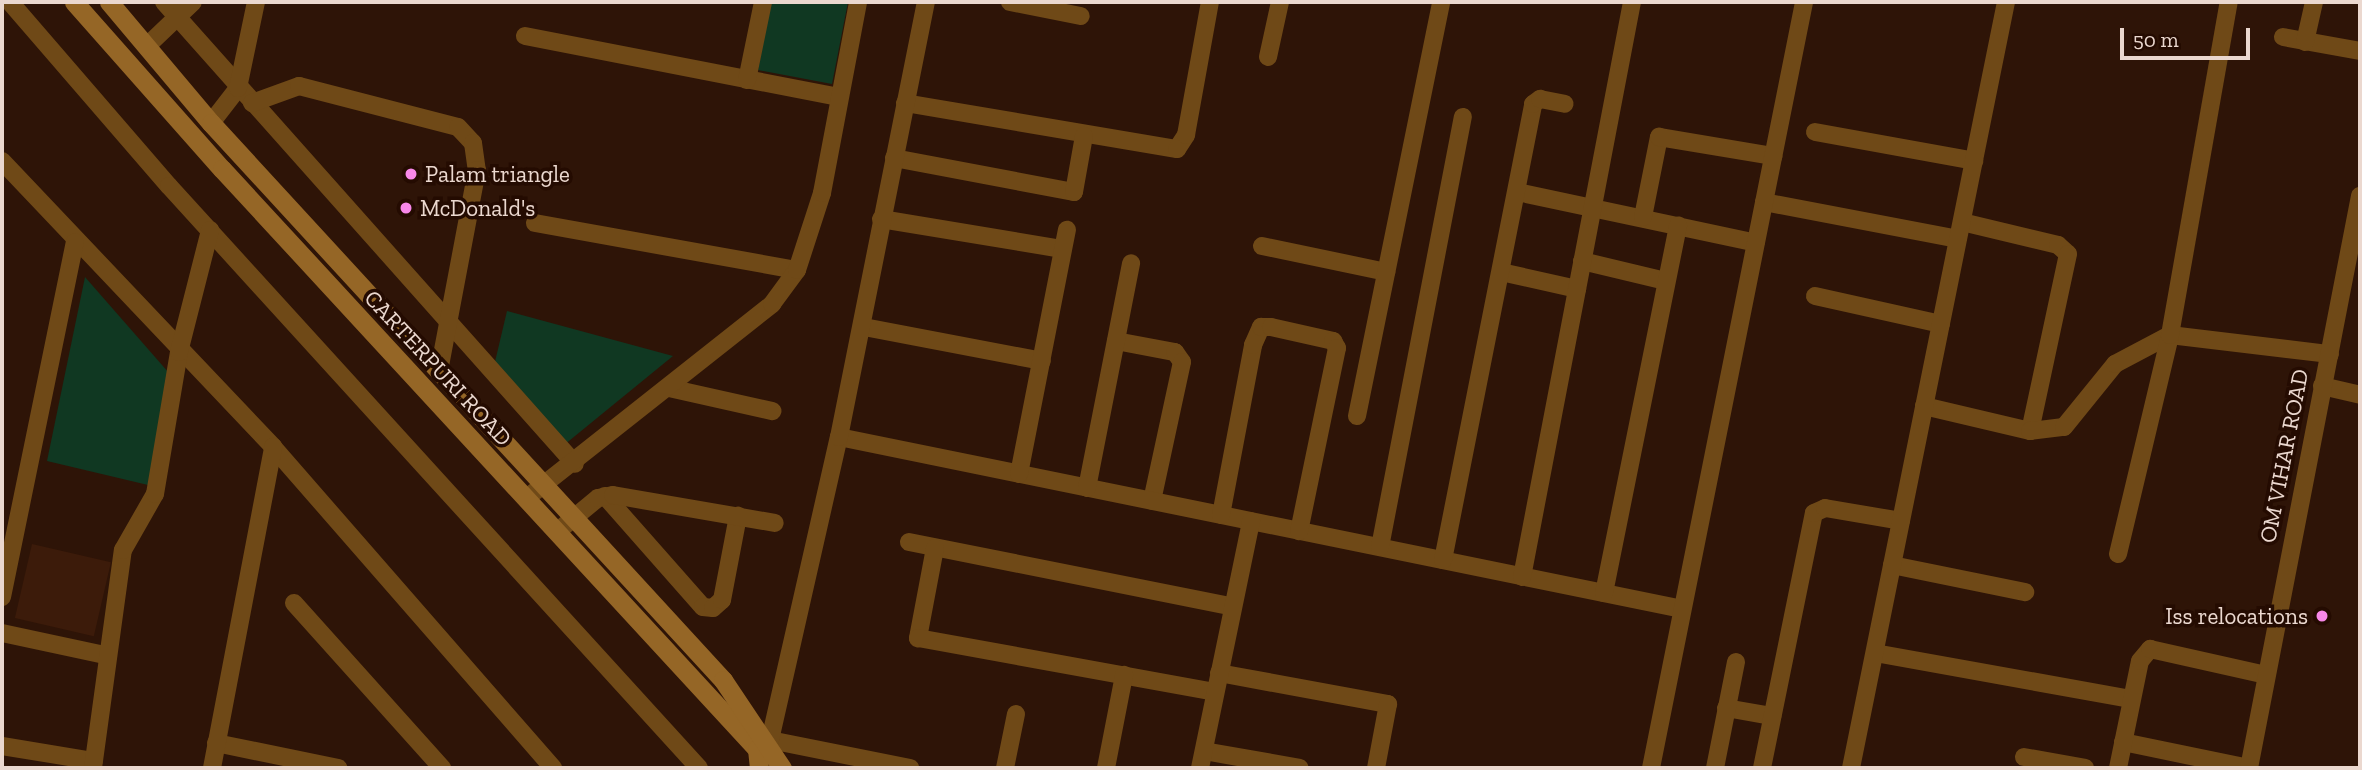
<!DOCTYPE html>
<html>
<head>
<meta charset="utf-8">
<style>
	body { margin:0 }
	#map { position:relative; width:2362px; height:770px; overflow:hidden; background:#2e1407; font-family:"Zilla Slab",serif }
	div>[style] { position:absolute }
	.built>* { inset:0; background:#3c1b0a; transform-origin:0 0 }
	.green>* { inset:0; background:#103822 }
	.minor>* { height:18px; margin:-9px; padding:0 9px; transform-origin:9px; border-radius:9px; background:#6f4917 }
	.secondary>* { height:19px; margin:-9.5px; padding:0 9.5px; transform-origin:9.5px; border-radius:9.5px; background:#956626 }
	.dots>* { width:19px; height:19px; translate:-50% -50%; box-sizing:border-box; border:4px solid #240b01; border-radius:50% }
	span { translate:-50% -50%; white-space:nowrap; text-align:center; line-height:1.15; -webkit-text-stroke:7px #240b01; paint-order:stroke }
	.poi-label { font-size:23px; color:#ebd8cf }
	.left { translate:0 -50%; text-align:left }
	.right { translate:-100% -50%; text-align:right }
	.street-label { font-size:23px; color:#ebd8cf }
	.frame { position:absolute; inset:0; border:4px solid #ebd8cf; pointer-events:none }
	.scale { position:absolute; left:2120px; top:28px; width:130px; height:32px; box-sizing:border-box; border:4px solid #ebd8cf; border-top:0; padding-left:9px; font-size:21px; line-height:24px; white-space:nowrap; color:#ebd8cf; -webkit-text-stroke:5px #240b01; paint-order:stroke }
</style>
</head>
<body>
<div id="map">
	<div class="built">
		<div style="left:32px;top:544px;width:81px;height:76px;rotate:13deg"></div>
	</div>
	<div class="green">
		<div style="clip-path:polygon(771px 2px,848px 2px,832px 84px,758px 70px)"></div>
		<div style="clip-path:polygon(85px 277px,169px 373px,148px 485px,47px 461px)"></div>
		<div style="clip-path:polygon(507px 311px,673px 356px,564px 445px,494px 366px)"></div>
	</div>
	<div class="minor">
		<div style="left:10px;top:2px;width:243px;rotate:49.2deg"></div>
		<div style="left:169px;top:186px;width:787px;rotate:47.68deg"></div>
		<div style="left:164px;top:2px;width:618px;rotate:48.34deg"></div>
		<div style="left:1010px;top:2px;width:72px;rotate:11.2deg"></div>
		<div style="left:525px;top:36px;width:319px;rotate:11deg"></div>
		<div style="left:2283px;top:37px;width:78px;rotate:10.3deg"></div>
		<div style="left:2305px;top:42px;width:41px;rotate:-77.3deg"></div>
		<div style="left:148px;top:45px;width:62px;rotate:-43.7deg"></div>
		<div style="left:1268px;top:57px;width:56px;rotate:-77.7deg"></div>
		<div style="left:747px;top:80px;width:80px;rotate:-78.4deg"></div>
		<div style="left:252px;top:103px;width:50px;rotate:-19.9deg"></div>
		<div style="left:299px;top:86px;width:164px;rotate:14.5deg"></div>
		<div style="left:458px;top:127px;width:22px;rotate:47deg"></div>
		<div style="left:473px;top:143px;width:27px;rotate:82deg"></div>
		<div style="left:477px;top:170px;width:205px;rotate:100.7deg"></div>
		<div style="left:905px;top:103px;width:276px;rotate:9.6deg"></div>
		<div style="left:1177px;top:149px;width:17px;rotate:-57deg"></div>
		<div style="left:1186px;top:135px;width:135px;rotate:-79.8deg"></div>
		<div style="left:211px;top:123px;width:44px;rotate:-52.4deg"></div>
		<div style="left:238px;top:88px;width:88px;rotate:-78.2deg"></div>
		<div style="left:1815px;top:132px;width:162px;rotate:10.3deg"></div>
		<div style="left:894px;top:158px;width:183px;rotate:10.7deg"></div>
		<div style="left:1074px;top:192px;width:57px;rotate:-79.9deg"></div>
		<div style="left:2px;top:161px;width:394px;rotate:46.5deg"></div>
		<div style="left:273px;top:447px;width:426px;rotate:48.9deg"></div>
		<div style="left:1517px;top:192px;width:244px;rotate:12deg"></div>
		<div style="left:1764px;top:202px;width:197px;rotate:10.8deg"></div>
		<div style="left:1643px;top:217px;width:82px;rotate:-78.7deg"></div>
		<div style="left:1659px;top:137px;width:116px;rotate:9.5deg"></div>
		<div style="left:881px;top:219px;width:184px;rotate:9.4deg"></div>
		<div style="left:1962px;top:222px;width:99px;rotate:13.5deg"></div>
		<div style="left:2058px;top:245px;width:13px;rotate:42deg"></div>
		<div style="left:2068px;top:254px;width:181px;rotate:102.1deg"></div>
		<div style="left:535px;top:223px;width:266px;rotate:10.2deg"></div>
		<div style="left:1262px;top:246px;width:127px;rotate:11.8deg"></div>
		<div style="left:1582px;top:261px;width:86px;rotate:13.4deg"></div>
		<div style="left:1501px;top:272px;width:78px;rotate:12.6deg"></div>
		<div style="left:1815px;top:296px;width:129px;rotate:12.5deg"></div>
		<div style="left:864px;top:327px;width:181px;rotate:10.8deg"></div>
		<div style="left:2170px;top:335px;width:161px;rotate:6.8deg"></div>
		<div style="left:1116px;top:341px;width:60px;rotate:10.6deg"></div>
		<div style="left:1175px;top:352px;width:12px;rotate:55deg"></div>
		<div style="left:1182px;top:362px;width:142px;rotate:102.2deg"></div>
		<div style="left:2322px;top:386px;width:39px;rotate:13deg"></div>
		<div style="left:669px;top:388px;width:106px;rotate:12.6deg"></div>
		<div style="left:1924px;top:406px;width:109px;rotate:13.3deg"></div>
		<div style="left:2030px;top:431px;width:34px;rotate:-7deg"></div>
		<div style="left:2064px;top:427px;width:81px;rotate:-51deg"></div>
		<div style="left:2115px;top:364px;width:62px;rotate:-27.8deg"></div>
		<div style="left:1357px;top:416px;width:422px;rotate:-78.5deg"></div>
		<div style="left:839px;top:437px;width:860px;rotate:11.53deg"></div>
		<div style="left:1019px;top:474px;width:249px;rotate:-78.9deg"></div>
		<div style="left:1087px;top:488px;width:229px;rotate:-78.9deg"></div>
		<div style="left:533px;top:493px;width:305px;rotate:-38.3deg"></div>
		<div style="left:772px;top:304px;width:42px;rotate:-53.7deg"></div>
		<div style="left:797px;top:270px;width:81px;rotate:-72deg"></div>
		<div style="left:822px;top:193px;width:194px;rotate:-79.3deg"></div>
		<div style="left:605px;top:496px;width:148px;rotate:48.6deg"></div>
		<div style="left:703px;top:607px;width:10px;rotate:6deg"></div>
		<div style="left:713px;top:608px;width:12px;rotate:-42deg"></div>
		<div style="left:722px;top:600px;width:86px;rotate:-79.2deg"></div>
		<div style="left:1221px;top:515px;width:173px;rotate:-79.3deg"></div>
		<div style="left:1253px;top:345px;width:20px;rotate:-66deg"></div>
		<div style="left:1261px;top:327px;width:10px"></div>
		<div style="left:1271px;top:327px;width:64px;rotate:12.7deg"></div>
		<div style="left:1333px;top:341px;width:8px;rotate:60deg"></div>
		<div style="left:1337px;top:348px;width:187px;rotate:101.7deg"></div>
		<div style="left:564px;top:526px;width:44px;rotate:-39.5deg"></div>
		<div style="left:598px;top:498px;width:15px;rotate:-11deg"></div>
		<div style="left:613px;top:495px;width:164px;rotate:9.8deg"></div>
		<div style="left:909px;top:542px;width:330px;rotate:11.3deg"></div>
		<div style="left:1380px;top:547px;width:438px;rotate:-79.1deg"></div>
		<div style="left:935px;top:548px;width:92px;rotate:100.7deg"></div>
		<div style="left:918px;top:638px;width:302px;rotate:10.3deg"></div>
		<div style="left:2118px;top:554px;width:225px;rotate:-76.6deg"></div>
		<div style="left:2170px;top:335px;width:338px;rotate:-80deg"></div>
		<div style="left:1443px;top:560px;width:465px;rotate:-78.8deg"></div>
		<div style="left:1533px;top:104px;width:9px;rotate:-36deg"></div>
		<div style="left:1540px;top:99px;width:25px;rotate:11deg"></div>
		<div style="left:1892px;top:565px;width:136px;rotate:11.5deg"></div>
		<div style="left:1522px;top:577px;width:585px;rotate:-79.17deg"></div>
		<div style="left:1604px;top:593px;width:375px;rotate:-78.6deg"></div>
		<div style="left:2px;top:597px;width:362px;rotate:-78.4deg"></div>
		<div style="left:294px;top:603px;width:222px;rotate:48.1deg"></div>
		<div style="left:2px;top:633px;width:105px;rotate:12.1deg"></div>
		<div style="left:1875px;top:653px;width:259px;rotate:10.2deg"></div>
		<div style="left:1219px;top:673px;width:172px;rotate:10.4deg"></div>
		<div style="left:1388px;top:704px;width:65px;rotate:100.6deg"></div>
		<div style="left:1726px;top:708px;width:47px;rotate:9.9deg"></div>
		<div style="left:770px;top:740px;width:143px;rotate:11.3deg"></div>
		<div style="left:2123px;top:742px;width:129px;rotate:11.7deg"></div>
		<div style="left:216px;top:743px;width:125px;rotate:11.6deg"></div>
		<div style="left:2px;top:746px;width:93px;rotate:9.3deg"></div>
		<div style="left:757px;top:749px;width:16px;rotate:-35deg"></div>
		<div style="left:770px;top:740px;width:311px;rotate:-77.2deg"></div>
		<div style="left:839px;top:437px;width:444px;rotate:-78.7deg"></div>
		<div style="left:1204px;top:751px;width:97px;rotate:10deg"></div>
		<div style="left:2024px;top:757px;width:62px;rotate:10.2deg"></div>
		<div style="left:93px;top:768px;width:220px;rotate:-82.2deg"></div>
		<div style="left:123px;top:550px;width:64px;rotate:-60.3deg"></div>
		<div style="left:155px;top:494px;width:144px;rotate:-80.4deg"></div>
		<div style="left:179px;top:352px;width:126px;rotate:-75.7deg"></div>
		<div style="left:212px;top:768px;width:327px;rotate:-79.2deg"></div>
		<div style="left:1005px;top:768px;width:55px;rotate:-78.5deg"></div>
		<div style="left:1106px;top:768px;width:95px;rotate:-79deg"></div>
		<div style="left:1200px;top:768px;width:252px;rotate:-78.3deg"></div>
		<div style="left:1651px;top:768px;width:781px;rotate:-78.7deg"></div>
		<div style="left:1715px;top:768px;width:108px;rotate:-78.8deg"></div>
		<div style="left:1762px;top:768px;width:260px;rotate:-78.5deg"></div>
		<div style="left:1814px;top:513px;width:12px;rotate:-24deg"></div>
		<div style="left:1825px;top:508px;width:77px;rotate:9.7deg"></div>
		<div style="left:1851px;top:768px;width:782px;rotate:-78.56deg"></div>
		<div style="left:2118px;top:768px;width:109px;rotate:-78.4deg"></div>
		<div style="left:2140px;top:661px;width:16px;rotate:-50deg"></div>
		<div style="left:2150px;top:649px;width:119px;rotate:12.6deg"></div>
		<div style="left:2249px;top:768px;width:583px;rotate:-79.02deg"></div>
	</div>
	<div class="secondary">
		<div style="left:74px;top:2px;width:223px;rotate:48.5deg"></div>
		<div style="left:222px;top:169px;width:789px;rotate:47.31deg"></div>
		<div style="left:757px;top:749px;width:19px;rotate:84deg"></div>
		<div style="left:109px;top:2px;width:158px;rotate:49.9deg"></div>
		<div style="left:211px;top:123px;width:757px;rotate:47.41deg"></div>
		<div style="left:723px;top:680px;width:106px;rotate:56.2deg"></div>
	</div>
	<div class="dots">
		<div style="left:411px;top:174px;background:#f888e9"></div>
		<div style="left:406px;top:208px;background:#f888e9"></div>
		<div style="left:2322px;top:616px;background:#f888e9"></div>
	</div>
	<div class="poi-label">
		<span class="left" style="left:425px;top:174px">Palam triangle</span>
		<span class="left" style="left:420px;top:208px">McDonald's</span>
		<span class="right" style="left:2308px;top:616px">Iss relocations</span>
	</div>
	<div class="street-label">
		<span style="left:438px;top:368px;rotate:47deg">CARTERPURI ROAD</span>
		<span style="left:2284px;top:456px;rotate:-79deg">OM VIHAR ROAD</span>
	</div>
	<div class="frame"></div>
	<div class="scale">50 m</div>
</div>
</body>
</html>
